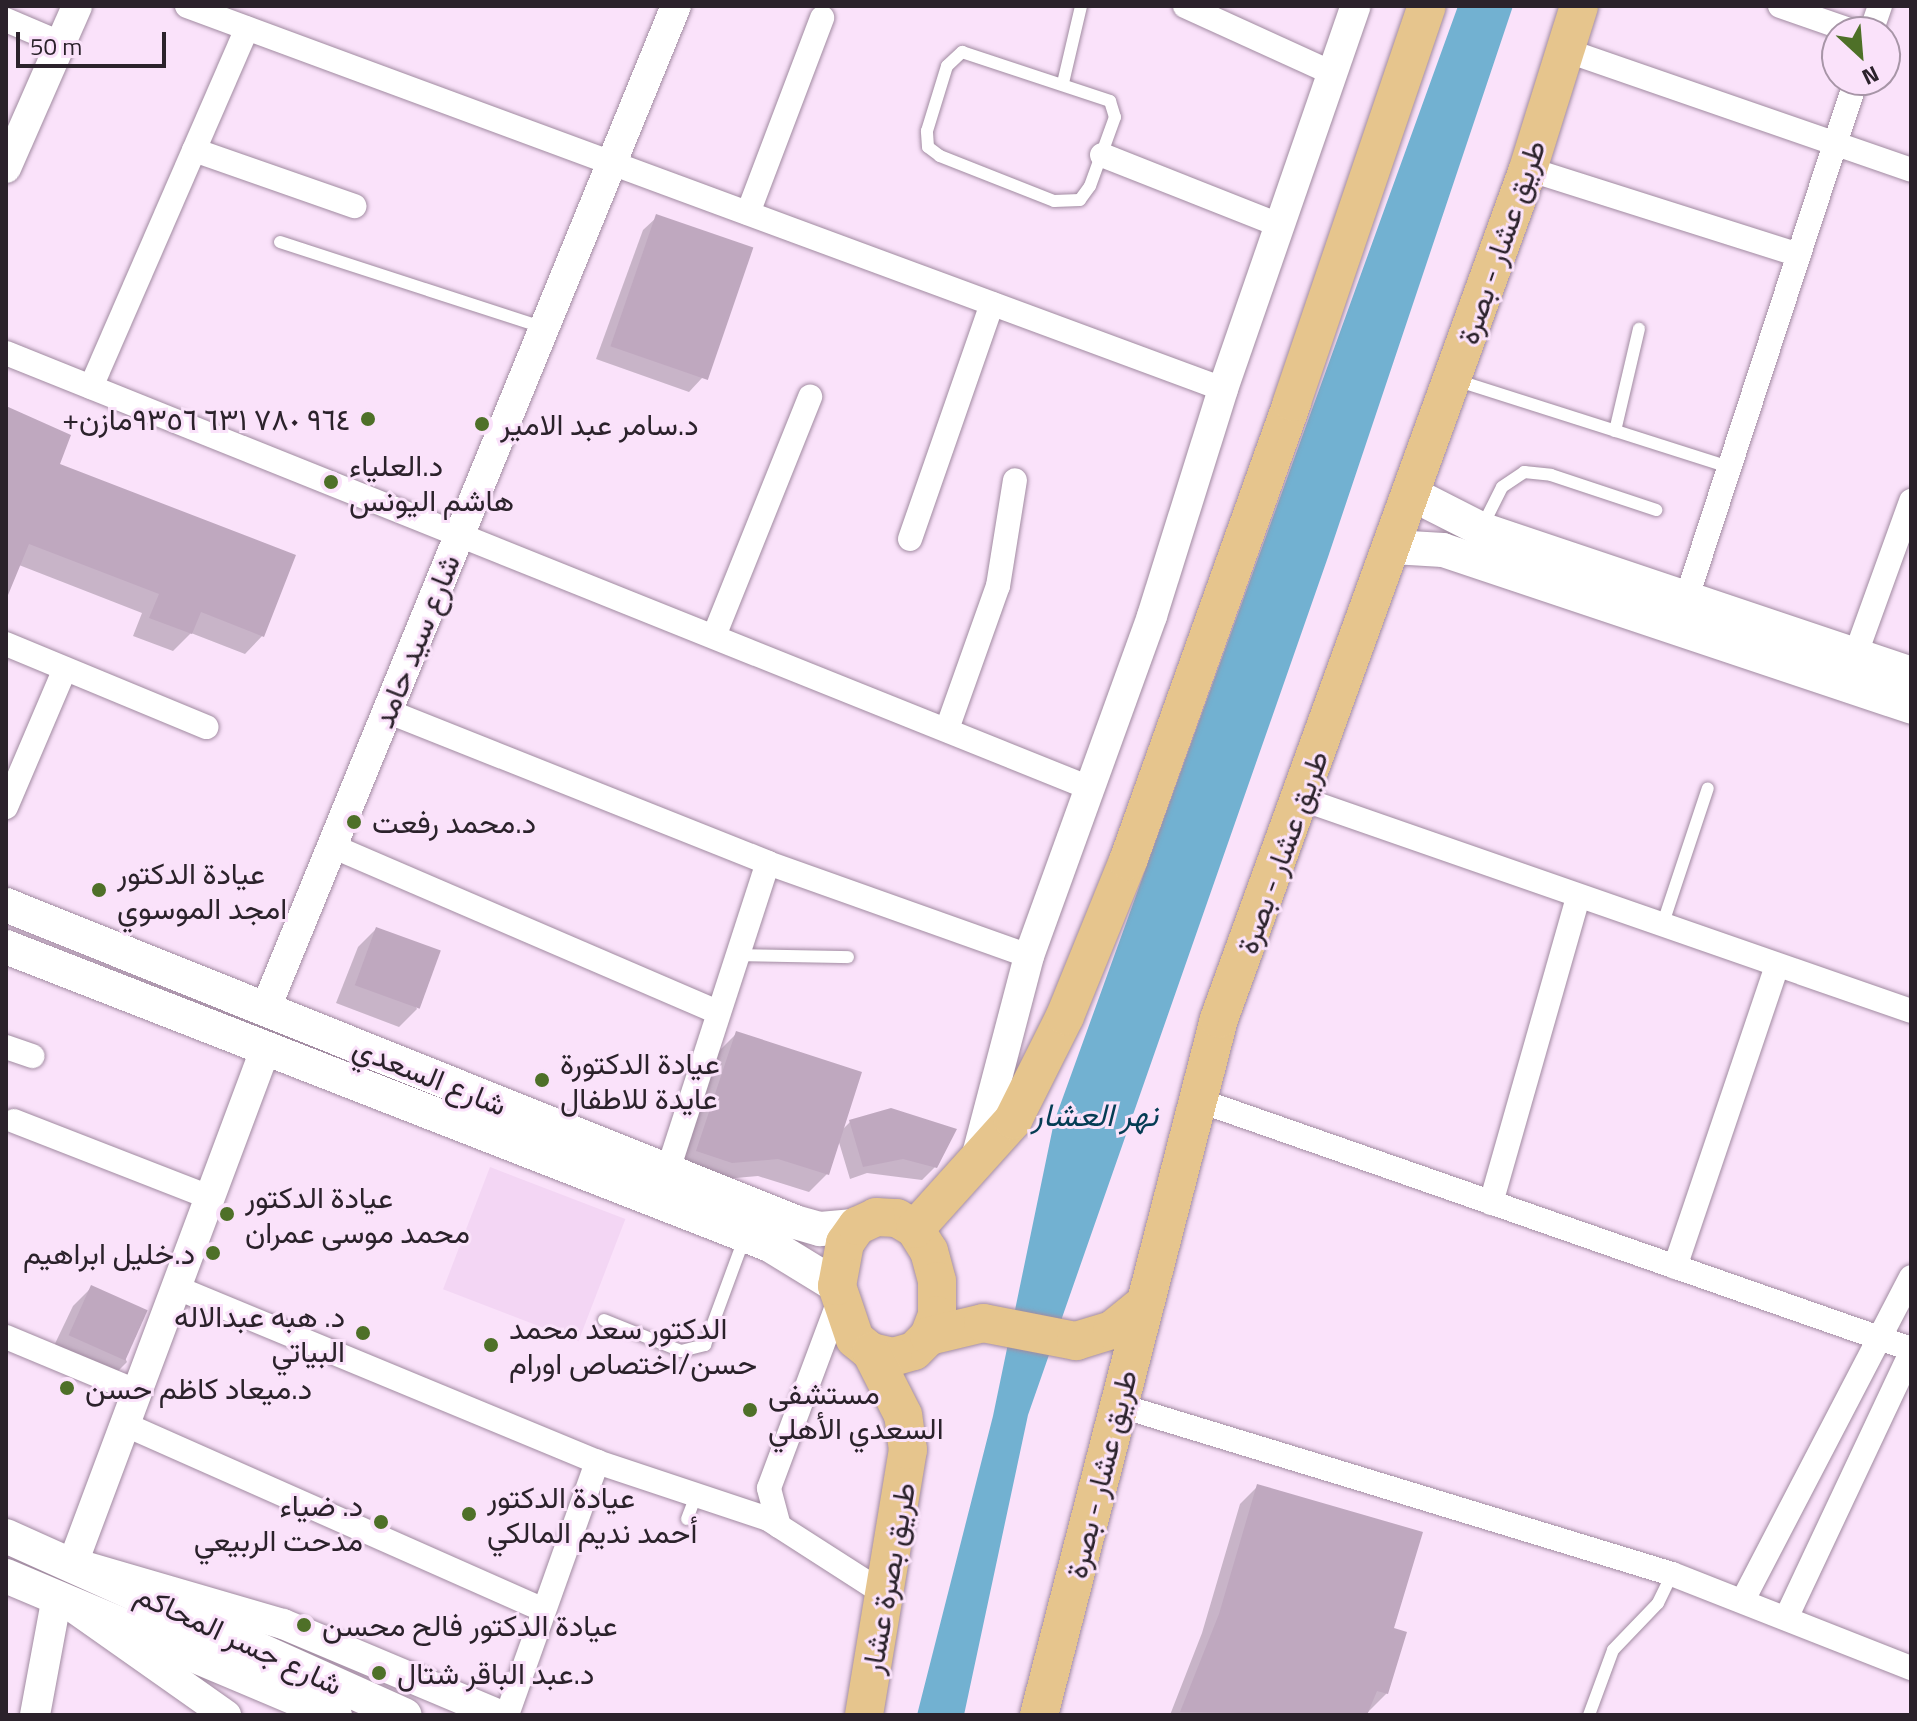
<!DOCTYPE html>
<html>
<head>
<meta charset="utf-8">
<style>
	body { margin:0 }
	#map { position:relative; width:1917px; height:1721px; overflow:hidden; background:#fae2fa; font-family:"Titillium Web",Vazirmatn,sans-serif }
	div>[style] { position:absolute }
	.built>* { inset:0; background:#f3d6f4; transform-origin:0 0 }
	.water>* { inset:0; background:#72b1d1 }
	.shadow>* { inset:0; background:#0003 }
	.building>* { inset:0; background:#bfa8bf; transform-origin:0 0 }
	.roads { filter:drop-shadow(0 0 2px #a18ba1) drop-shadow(0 0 2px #a18ba1) }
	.service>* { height:12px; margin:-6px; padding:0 6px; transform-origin:6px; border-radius:6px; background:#fff }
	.minor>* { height:24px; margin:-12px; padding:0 12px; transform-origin:12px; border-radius:12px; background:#fff }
	.tertiary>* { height:30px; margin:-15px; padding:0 15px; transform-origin:15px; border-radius:15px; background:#fff }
	.secondary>* { height:34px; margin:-17px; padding:0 17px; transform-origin:17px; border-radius:17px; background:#fff }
	.primary>* { height:38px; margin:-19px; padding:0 19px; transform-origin:19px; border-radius:19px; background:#e6c58d }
	.dots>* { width:22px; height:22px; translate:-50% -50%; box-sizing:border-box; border:4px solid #fae2fa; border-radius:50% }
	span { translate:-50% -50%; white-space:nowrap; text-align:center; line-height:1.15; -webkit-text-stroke:6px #fae2fa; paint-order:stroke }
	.street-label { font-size:30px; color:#2b222b }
	.poi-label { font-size:30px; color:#2b222b }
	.right { translate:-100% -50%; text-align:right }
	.left { translate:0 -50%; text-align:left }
	.water-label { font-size:32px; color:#053d54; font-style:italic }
	.frame { position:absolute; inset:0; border:8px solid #2b222b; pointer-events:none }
	.north { position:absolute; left:1821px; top:16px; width:80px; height:80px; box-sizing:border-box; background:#fae2fa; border:2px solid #a795a7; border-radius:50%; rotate:154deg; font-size:22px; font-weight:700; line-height:32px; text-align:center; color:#2b222b }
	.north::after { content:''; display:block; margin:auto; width:28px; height:36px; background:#4e7028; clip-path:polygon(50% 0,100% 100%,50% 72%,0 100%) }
	.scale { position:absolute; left:16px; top:32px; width:150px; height:36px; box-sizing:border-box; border:4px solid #2b222b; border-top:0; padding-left:10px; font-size:24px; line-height:28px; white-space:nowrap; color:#2b222b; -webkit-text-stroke:6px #fae2fa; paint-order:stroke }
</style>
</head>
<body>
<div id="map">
	<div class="built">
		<div style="left:490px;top:1167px;width:145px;height:131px;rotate:21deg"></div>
	</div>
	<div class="water">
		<div style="clip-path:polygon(1458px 6px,1513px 6px,1328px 557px,1028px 1415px,964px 1715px,917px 1715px,993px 1416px,1054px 1122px)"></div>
	</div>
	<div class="shadow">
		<div style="clip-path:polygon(657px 217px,702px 378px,689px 392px,596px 359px,643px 230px)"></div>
		<div style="clip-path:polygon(6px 408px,57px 465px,263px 635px,245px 654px,191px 633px,173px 651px,133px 636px,142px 613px,19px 565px,6px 598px)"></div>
		<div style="clip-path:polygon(376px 929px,417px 1009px,399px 1027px,336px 1003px,358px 947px)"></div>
		<div style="clip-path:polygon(736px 1034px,840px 1132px,850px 1122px,935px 1167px,922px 1180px,867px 1173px,850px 1179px,838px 1139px,827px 1174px,809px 1192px,758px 1176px,713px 1180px,680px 1169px,718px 1052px)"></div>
		<div style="clip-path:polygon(91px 1288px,127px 1362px,109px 1380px,51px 1352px,73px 1306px)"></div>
		<div style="clip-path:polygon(1258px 1486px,1392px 1629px,1387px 1693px,1365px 1715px,1170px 1715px,1202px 1633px,1240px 1504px)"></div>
	</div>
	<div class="building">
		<div style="left:656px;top:214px;width:103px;height:140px;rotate:19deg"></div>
		<div style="clip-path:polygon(6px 406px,71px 435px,60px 464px,296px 555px,264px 637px,201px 612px,192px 634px,149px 618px,159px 594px,29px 544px,6px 600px)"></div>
		<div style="left:376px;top:927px;width:69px;height:62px;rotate:20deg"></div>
		<div style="clip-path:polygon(736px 1031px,862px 1072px,829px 1175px,778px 1159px,732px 1163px,696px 1151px)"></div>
		<div style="clip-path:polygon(891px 1108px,957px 1129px,937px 1168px,903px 1159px,863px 1167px,849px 1120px)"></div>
		<div style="left:91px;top:1285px;width:62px;height:55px;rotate:24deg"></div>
		<div style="clip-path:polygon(1257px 1484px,1423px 1532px,1394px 1628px,1407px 1632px,1388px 1694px,1377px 1691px,1367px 1715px,1180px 1712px,1219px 1614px)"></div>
	</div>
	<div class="roads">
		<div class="service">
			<div style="left:962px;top:52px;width:156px;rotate:18.3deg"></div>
			<div style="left:1110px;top:101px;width:17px;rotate:73deg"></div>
			<div style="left:1115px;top:117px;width:73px;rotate:109.9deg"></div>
			<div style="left:1090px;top:186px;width:17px;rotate:126deg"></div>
			<div style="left:1080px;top:200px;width:26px;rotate:178deg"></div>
			<div style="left:1054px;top:201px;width:123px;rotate:-158.5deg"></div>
			<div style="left:940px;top:156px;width:15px;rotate:-143deg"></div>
			<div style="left:928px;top:147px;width:16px;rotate:-94deg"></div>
			<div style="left:927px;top:131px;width:68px;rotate:-72.9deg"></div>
			<div style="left:947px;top:66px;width:21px;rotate:-43deg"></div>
			<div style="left:1063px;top:83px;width:79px;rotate:-76.8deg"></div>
			<div style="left:280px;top:242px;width:278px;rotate:18deg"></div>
			<div style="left:1456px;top:380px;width:287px;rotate:17.7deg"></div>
			<div style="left:1615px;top:431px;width:105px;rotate:-76.8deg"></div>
			<div style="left:1483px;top:525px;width:42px;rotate:-63.4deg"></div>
			<div style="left:1502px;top:487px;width:27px;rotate:-34deg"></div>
			<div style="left:1524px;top:472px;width:27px;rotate:6deg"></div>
			<div style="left:1551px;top:475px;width:111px;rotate:18.4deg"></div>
			<div style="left:1662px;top:926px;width:145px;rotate:-71.6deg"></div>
			<div style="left:740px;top:955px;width:108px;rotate:1.1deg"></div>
			<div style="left:604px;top:1320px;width:83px;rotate:21.9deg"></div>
			<div style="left:681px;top:1351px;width:25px;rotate:-14deg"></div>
			<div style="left:705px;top:1345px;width:113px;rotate:-69.8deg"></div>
			<div style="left:687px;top:1519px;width:26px;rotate:-69deg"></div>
			<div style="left:1589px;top:1715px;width:69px;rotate:-69.7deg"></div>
			<div style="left:1613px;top:1650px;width:65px;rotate:-46.2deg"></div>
			<div style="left:1658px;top:1603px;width:32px;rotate:-64deg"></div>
		</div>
		<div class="minor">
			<div style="left:187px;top:6px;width:1105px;rotate:20.29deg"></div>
			<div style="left:1185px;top:6px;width:162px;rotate:24.5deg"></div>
			<div style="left:1780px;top:6px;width:79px;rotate:19.1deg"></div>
			<div style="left:6px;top:20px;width:59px;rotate:23.1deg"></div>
			<div style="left:1871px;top:32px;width:28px;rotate:-71deg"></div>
			<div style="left:1565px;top:50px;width:366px;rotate:19.1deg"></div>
			<div style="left:194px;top:150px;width:170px;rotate:19.3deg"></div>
			<div style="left:1102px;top:155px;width:190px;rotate:21.6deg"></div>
			<div style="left:1528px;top:169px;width:284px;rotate:17.6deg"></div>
			<div style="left:748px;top:213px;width:209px;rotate:-69.2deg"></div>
			<div style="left:6px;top:353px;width:1168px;rotate:21.87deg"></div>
			<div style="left:91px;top:387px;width:391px;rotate:-66.5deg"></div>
			<div style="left:910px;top:539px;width:249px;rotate:-70.8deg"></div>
			<div style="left:1686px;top:600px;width:547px;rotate:-71.9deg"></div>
			<div style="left:714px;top:636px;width:258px;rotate:-68.1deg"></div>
			<div style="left:6px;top:644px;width:217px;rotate:22.5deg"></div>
			<div style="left:1855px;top:656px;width:165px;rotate:-70.1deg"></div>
			<div style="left:387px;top:711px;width:410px;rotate:21.7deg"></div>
			<div style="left:768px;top:863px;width:277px;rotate:19.6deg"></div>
			<div style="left:947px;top:729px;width:152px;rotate:-70.4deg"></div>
			<div style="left:998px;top:586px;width:107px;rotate:-80.9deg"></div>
			<div style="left:1302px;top:799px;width:645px;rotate:19.19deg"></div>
			<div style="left:6px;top:807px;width:150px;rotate:-66.9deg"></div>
			<div style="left:332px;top:846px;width:419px;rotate:23.3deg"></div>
			<div style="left:6px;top:1047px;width:28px;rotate:19deg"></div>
			<div style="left:1195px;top:1099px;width:758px;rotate:19.25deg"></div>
			<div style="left:14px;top:1121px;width:209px;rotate:21.3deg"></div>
			<div style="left:667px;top:1173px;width:326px;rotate:-72deg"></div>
			<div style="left:1491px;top:1203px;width:317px;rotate:-74.1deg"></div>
			<div style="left:1675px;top:1267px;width:316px;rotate:-71.3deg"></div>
			<div style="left:175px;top:1287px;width:457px;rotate:22.5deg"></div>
			<div style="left:597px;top:1462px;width:180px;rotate:18.4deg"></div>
			<div style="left:768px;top:1519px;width:139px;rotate:32.7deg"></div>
			<div style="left:6px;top:1337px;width:141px;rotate:22.6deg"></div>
			<div style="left:1118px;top:1405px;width:579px;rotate:16.96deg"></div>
			<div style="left:1672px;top:1574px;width:257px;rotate:21.5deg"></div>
			<div style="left:124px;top:1424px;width:459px;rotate:23.9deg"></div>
			<div style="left:779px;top:1526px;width:39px;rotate:-105deg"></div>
			<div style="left:769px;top:1488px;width:200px;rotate:-69.5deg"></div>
			<div style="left:1743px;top:1600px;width:364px;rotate:-62.5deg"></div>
			<div style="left:1787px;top:1616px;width:292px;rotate:-64.8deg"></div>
			<div style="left:507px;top:1715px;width:269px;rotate:-70.4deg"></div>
		</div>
		<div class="tertiary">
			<div style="left:6px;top:168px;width:177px;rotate:-66.3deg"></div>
			<div style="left:265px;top:1010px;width:1085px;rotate:-67.74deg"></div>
			<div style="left:265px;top:1050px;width:548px;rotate:110.52deg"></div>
			<div style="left:73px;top:1563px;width:219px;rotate:16.2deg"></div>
			<div style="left:283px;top:1624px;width:235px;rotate:22.8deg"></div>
			<div style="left:975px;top:1162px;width:213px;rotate:-75.3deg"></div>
			<div style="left:1029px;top:956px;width:362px;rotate:-70.1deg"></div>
			<div style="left:1152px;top:616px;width:238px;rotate:-72.6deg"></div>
			<div style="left:1223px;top:389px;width:405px;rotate:-70.9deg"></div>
			<div style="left:35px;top:1715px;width:121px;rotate:-79.5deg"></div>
			<div style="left:57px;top:1596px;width:207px;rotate:35.2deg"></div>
		</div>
		<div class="secondary">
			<div style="left:1412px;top:494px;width:77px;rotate:26.9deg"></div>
			<div style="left:1481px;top:529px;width:454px;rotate:18.6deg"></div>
			<div style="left:1393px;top:547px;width:50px;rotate:3.4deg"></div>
			<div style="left:1443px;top:550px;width:494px;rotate:18.5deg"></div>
			<div style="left:6px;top:905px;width:850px;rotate:21.89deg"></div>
			<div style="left:795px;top:1222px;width:26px;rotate:16deg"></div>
			<div style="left:820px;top:1229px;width:37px;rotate:-5deg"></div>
			<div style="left:6px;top:947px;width:820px;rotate:21.31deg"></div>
			<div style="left:770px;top:1245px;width:79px;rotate:31.5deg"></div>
			<div style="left:6px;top:1536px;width:437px;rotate:24.2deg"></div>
			<div style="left:6px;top:1576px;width:357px;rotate:22.9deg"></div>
		</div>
		<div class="primary">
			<div style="left:876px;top:1217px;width:21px;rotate:3deg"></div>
			<div style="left:897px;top:1218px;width:21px;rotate:31deg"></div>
			<div style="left:915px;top:1229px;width:26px;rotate:58deg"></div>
			<div style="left:929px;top:1251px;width:31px;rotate:75deg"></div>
			<div style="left:937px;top:1281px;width:34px;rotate:90deg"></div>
			<div style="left:937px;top:1315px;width:22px;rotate:111deg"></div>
			<div style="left:929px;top:1336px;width:21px;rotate:135deg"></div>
			<div style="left:914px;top:1351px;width:22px;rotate:164deg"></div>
			<div style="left:893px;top:1357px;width:23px;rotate:-167deg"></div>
			<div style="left:871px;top:1352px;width:21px;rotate:-141deg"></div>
			<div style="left:855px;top:1339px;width:56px;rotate:-108.8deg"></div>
			<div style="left:837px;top:1286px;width:44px;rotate:-79.5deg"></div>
			<div style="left:845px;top:1243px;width:21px;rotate:-55deg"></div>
			<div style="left:857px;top:1226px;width:21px;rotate:-25deg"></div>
			<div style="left:915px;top:1229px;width:147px;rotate:-48deg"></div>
			<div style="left:1013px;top:1120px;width:116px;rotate:-63.4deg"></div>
			<div style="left:1065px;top:1016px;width:167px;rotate:-67.9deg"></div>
			<div style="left:1128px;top:861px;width:487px;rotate:-70.3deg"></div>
			<div style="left:1292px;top:402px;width:418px;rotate:-71.2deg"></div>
			<div style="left:929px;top:1336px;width:56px;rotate:-13.5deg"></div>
			<div style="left:983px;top:1323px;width:95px;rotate:11deg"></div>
			<div style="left:1076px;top:1341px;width:38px;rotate:-17deg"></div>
			<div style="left:1112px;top:1330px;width:38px;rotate:-39deg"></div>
			<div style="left:864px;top:1715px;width:269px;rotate:-80.6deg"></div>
			<div style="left:908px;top:1450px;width:35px;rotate:-98deg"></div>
			<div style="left:903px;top:1415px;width:71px;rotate:-116.9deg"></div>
			<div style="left:1039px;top:1715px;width:719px;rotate:-75.5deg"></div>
			<div style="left:1219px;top:1019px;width:904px;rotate:-70.02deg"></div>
			<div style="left:1528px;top:169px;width:171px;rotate:-72.6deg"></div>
		</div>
	</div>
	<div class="dots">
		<div style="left:368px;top:419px;background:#4e7028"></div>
		<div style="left:482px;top:424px;background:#4e7028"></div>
		<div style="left:331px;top:482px;background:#4e7028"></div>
		<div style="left:354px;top:822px;background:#4e7028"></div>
		<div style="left:99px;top:890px;background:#4e7028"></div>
		<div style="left:542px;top:1080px;background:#4e7028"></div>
		<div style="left:227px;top:1214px;background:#4e7028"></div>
		<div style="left:213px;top:1253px;background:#4e7028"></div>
		<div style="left:363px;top:1333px;background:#4e7028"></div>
		<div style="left:491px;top:1345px;background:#4e7028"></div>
		<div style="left:67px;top:1388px;background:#4e7028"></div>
		<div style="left:750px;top:1410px;background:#4e7028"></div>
		<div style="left:469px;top:1514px;background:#4e7028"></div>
		<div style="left:381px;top:1522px;background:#4e7028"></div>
		<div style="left:304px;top:1625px;background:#4e7028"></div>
		<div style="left:379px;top:1673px;background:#4e7028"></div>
	</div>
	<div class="street-label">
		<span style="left:1501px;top:242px;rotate:-71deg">طريق عشار - بصرة</span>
		<span style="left:416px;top:641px;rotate:-68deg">شارع سيد حامد</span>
		<span style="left:1282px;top:852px;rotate:-70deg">طريق عشار - بصرة</span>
		<span style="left:430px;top:1076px;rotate:22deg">شارع السعدي</span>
		<span style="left:1101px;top:1474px;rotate:-76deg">طريق عشار - بصرة</span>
		<span style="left:888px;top:1578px;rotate:-80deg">طريق بصرة عشار</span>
		<span style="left:239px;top:1639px;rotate:25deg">شارع جسر المحاكم</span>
	</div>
	<div class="poi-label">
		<span class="right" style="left:350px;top:419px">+٩٦٤ ٧٨٠ ٦٣١ ٩٣٥٦مازن</span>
		<span class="left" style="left:500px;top:424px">د.سامر عبد الامير</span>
		<span class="left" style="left:349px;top:482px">د.العلياء<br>هاشم اليونس</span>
		<span class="left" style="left:372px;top:822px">د.محمد رفعت</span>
		<span class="left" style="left:117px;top:890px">عيادة الدكتور<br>امجد الموسوي</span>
		<span class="left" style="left:560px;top:1080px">عيادة الدكتورة<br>عايدة للاطفال</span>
		<span class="left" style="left:245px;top:1214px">عيادة الدكتور<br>محمد موسى عمران</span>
		<span class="right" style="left:195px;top:1253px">د.خليل ابراهيم</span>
		<span class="right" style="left:345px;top:1333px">د. هبه عبدالاله<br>البياتي</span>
		<span class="left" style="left:509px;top:1345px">الدكتور سعد محمد<br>حسن/اختصاص اورام</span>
		<span class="left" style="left:85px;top:1388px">د.ميعاد كاظم حسن</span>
		<span class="left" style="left:768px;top:1410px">مستشفى<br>السعدي الأهلي</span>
		<span class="left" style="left:487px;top:1514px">عيادة الدكتور<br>أحمد نديم المالكي</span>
		<span class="right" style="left:363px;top:1522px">د. ضياء<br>مدحت الربيعي</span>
		<span class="left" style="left:322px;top:1625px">عيادة الدكتور فالح محسن</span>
		<span class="left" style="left:397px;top:1673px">د.عبد الباقر شتال</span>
	</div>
	<div class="water-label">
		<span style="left:1095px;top:1114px">نهر العشار</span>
	</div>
	<div class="frame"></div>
	<div class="north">N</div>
	<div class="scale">50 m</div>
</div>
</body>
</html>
